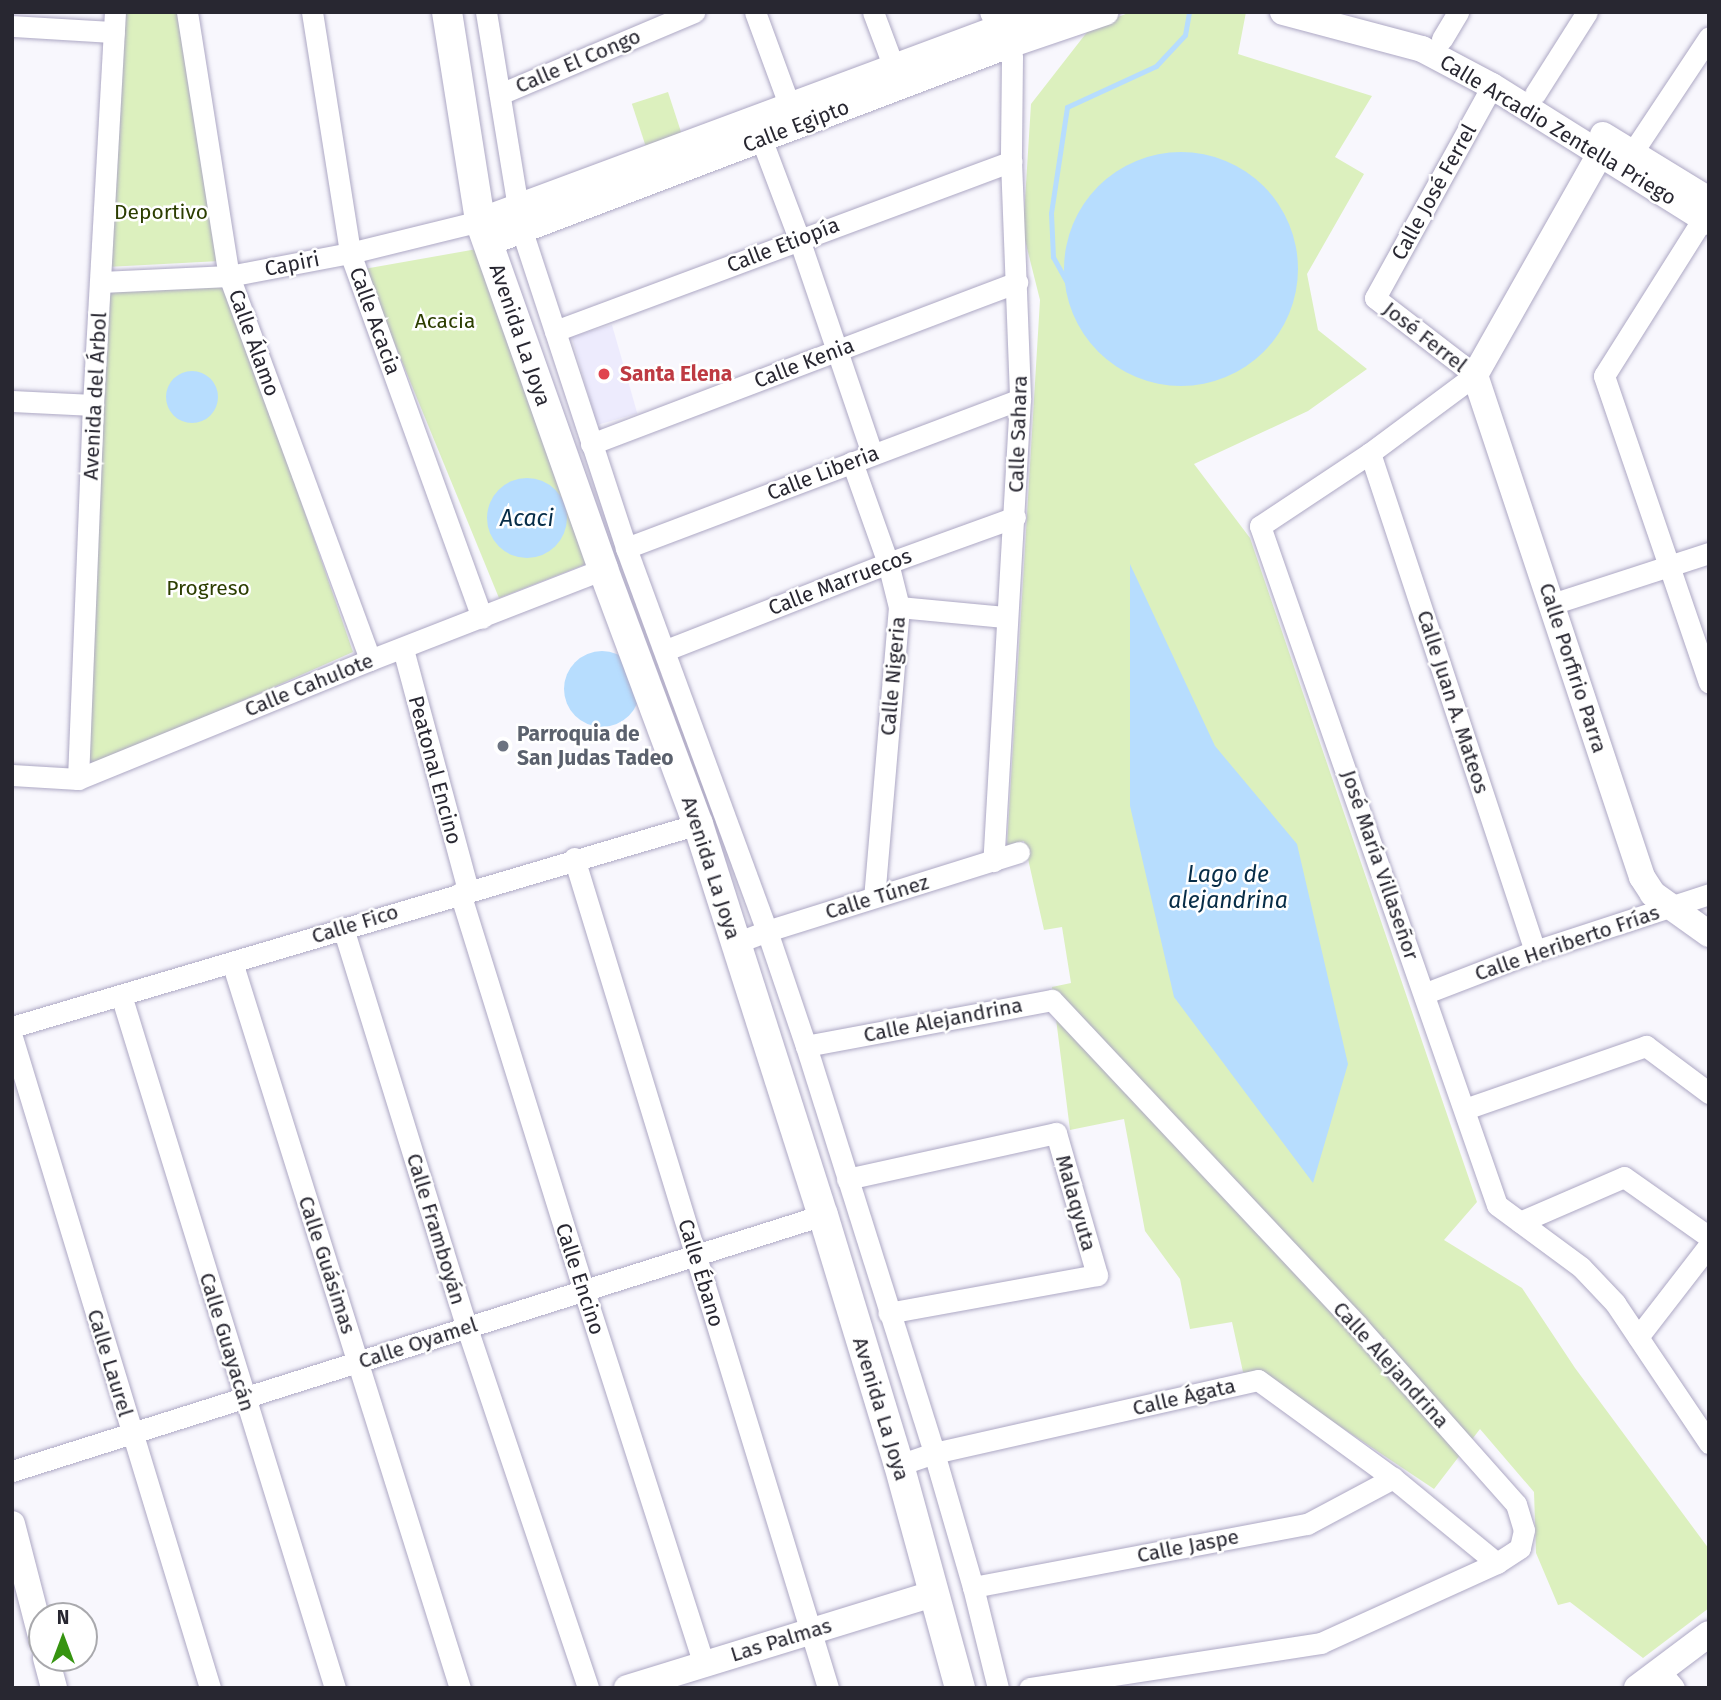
<!DOCTYPE html>
<html>
<head>
<meta charset="utf-8">
<style>
	body { margin:0 }
	#map { position:relative; width:1721px; height:1700px; overflow:hidden; background:#f8f7fd; font-family:"Fira Sans",sans-serif }
	div>[style] { position:absolute }
	.medical>* { inset:0; background:#edebfd; transform-origin:0 0 }
	.green>* { inset:0; background:#dcf0be; transform-origin:0 0 }
	.water>* { inset:0; background:#b7ddfe }
	.round { border-radius:50% }
	.stream>* { height:5px; margin:-2.5px; padding:0 2.5px; transform-origin:2.5px; border-radius:2.5px; background:#b7ddfe }
	.roads { filter:drop-shadow(0 0 2px #ada8c4) drop-shadow(0 0 2px #ada8c4) }
	.minor>* { height:21px; margin:-10.5px; padding:0 10.5px; transform-origin:10.5px; border-radius:10.5px; background:#fff }
	.tertiary>* { height:26px; margin:-13px; padding:0 13px; transform-origin:13px; border-radius:13px; background:#fff }
	.secondary>* { height:30px; margin:-15px; padding:0 15px; transform-origin:15px; border-radius:15px; background:#fff }
	.dots>* { width:19px; height:19px; translate:-50% -50%; box-sizing:border-box; border:4px solid #fff; border-radius:50% }
	span { translate:-50% -50%; white-space:nowrap; text-align:center; line-height:1.15; -webkit-text-stroke:5px #fff; paint-order:stroke }
	.street-label { font-size:21px; color:#282731 }
	.park-label { font-size:21px; color:#2c3e01 }
	.health-label { font-size:21px; color:#be3a42; font-weight:700 }
	.left { translate:0 -50%; text-align:left }
	.worship-label { font-size:21px; color:#5b616d; font-weight:700 }
	.water-label { font-size:23px; color:#072d48; font-style:italic }
	.frame { position:absolute; inset:0; border:14px solid #282731; pointer-events:none }
	.north { position:absolute; left:28px; top:1602px; width:70px; height:70px; box-sizing:border-box; background:#fff; border:2px solid #a9a9ad; border-radius:50%; rotate:0deg; font-size:19px; font-weight:700; line-height:28px; text-align:center; color:#282731 }
	.north::after { content:''; display:block; margin:auto; width:24px; height:32px; background:#369410; clip-path:polygon(50% 0,100% 100%,50% 72%,0 100%) }
</style>
</head>
<body>
<div id="map">
	<div class="medical">
		<div style="left:612px;top:325px;width:92px;height:42px;rotate:74deg"></div>
	</div>
	<div class="green">
		<div style="clip-path:polygon(119px 12px,180px 12px,220px 261px,107px 267px)"></div>
		<div style="clip-path:polygon(1131px 12px,1246px 12px,1238px 54px,1372px 96px,1335px 157px,1364px 174px,1307px 274px,1318px 330px,1367px 369px,1308px 411px,1194px 464px,1250px 538px,1477px 1202px,1444px 1240px,1522px 1288px,1575px 1368px,1709px 1549px,1709px 1608px,1643px 1658px,1570px 1602px,1558px 1605px,1536px 1553px,1534px 1492px,1480px 1429px,1434px 1489px,1278px 1385px,1243px 1372px,1232px 1322px,1190px 1329px,1180px 1279px,1145px 1231px,1124px 1119px,1070px 1130px,1052px 987px,1071px 983px,1062px 927px,1044px 930px,1024px 841px,1007px 845px,1040px 300px,1023px 232px,1031px 104px,1091px 27px)"></div>
		<div style="left:668px;top:92px;width:44px;height:38px;rotate:72deg"></div>
		<div style="clip-path:polygon(477px 249px,594px 561px,499px 598px,364px 269px)"></div>
		<div style="clip-path:polygon(227px 287px,353px 652px,79px 773px,108px 289px)"></div>
	</div>
	<div class="water">
		<div class="round" style="left:1064px;top:152px;width:234px;height:234px"></div>
		<div class="round" style="left:166px;top:371px;width:52px;height:52px"></div>
		<div class="round" style="left:487px;top:478px;width:80px;height:80px"></div>
		<div style="clip-path:polygon(1130px 564px,1215px 746px,1297px 844px,1348px 1064px,1313px 1183px,1174px 997px,1130px 806px)"></div>
		<div class="round" style="left:564px;top:651px;width:76px;height:76px"></div>
	</div>
	<div class="stream">
		<div style="left:1068px;top:284px;width:31px;rotate:-119deg"></div>
		<div style="left:1053px;top:257px;width:44px;rotate:-92.6deg"></div>
		<div style="left:1051px;top:213px;width:107px;rotate:-81.4deg"></div>
		<div style="left:1067px;top:107px;width:98px;rotate:-24.7deg"></div>
		<div style="left:1156px;top:66px;width:42px;rotate:-46.9deg"></div>
		<div style="left:1185px;top:35px;width:23px;rotate:-80deg"></div>
	</div>
	<div class="roads">
		<div class="minor">
			<div style="left:187px;top:12px;width:267px;rotate:81deg"></div>
			<div style="left:229px;top:276px;width:409px;rotate:69.8deg"></div>
			<div style="left:312px;top:12px;width:244px;rotate:81deg"></div>
			<div style="left:350px;top:253px;width:388px;rotate:70.1deg"></div>
			<div style="left:486px;top:12px;width:222px;rotate:80.7deg"></div>
			<div style="left:522px;top:231px;width:334px;rotate:71.8deg"></div>
			<div style="left:626px;top:548px;width:408px;rotate:69.8deg"></div>
			<div style="left:767px;top:931px;width:121px;rotate:71.3deg"></div>
			<div style="left:806px;top:1046px;width:427px;rotate:72.5deg"></div>
			<div style="left:934px;top:1453px;width:140px;rotate:73.8deg"></div>
			<div style="left:973px;top:1587px;width:104px;rotate:76.1deg"></div>
			<div style="left:755px;top:12px;width:116px;rotate:69.8deg"></div>
			<div style="left:873px;top:12px;width:60px;rotate:69.4deg"></div>
			<div style="left:990px;top:12px;width:50px;rotate:63.9deg"></div>
			<div style="left:1012px;top:57px;width:104px;rotate:90.6deg"></div>
			<div style="left:1011px;top:161px;width:238px;rotate:87.8deg"></div>
			<div style="left:1020px;top:399px;width:463px;rotate:93.3deg"></div>
			<div style="left:12px;top:26px;width:102px;rotate:3.4deg"></div>
			<div style="left:1442px;top:39px;width:31px;rotate:-59deg"></div>
			<div style="left:1492px;top:86px;width:242px;rotate:118.9deg"></div>
			<div style="left:1375px;top:298px;width:126px;rotate:37.6deg"></div>
			<div style="left:1475px;top:375px;width:131px;rotate:143.4deg"></div>
			<div style="left:1370px;top:453px;width:132px;rotate:146.4deg"></div>
			<div style="left:1260px;top:526px;width:719px;rotate:70.76deg"></div>
			<div style="left:1497px;top:1205px;width:104px;rotate:36.4deg"></div>
			<div style="left:1581px;top:1267px;width:50px;rotate:46.6deg"></div>
			<div style="left:1615px;top:1303px;width:169px;rotate:56.1deg"></div>
			<div style="left:500px;top:94px;width:211px;rotate:-22.9deg"></div>
			<div style="left:1535px;top:94px;width:97px;rotate:-57.6deg"></div>
			<div style="left:756px;top:125px;width:122px;rotate:69.3deg"></div>
			<div style="left:799px;top:239px;width:227px;rotate:71.2deg"></div>
			<div style="left:1632px;top:153px;width:139px;rotate:-56.4deg"></div>
			<div style="left:1709px;top:209px;width:197px;rotate:122.2deg"></div>
			<div style="left:1604px;top:376px;width:324px;rotate:71.1deg"></div>
			<div style="left:101px;top:282px;width:128px;rotate:-2.7deg"></div>
			<div style="left:229px;top:276px;width:123px;rotate:-10.8deg"></div>
			<div style="left:350px;top:253px;width:134px;rotate:-13.8deg"></div>
			<div style="left:555px;top:331px;width:487px;rotate:-20.4deg"></div>
			<div style="left:12px;top:401px;width:81px;rotate:2.8deg"></div>
			<div style="left:591px;top:444px;width:456px;rotate:-20.8deg"></div>
			<div style="left:1370px;top:453px;width:525px;rotate:71.67deg"></div>
			<div style="left:852px;top:462px;width:107px;rotate:70.4deg"></div>
			<div style="left:888px;top:563px;width:45px;rotate:76deg"></div>
			<div style="left:899px;top:607px;width:291px;rotate:94.9deg"></div>
			<div style="left:626px;top:548px;width:421px;rotate:-20.7deg"></div>
			<div style="left:1552px;top:604px;width:165px;rotate:-18deg"></div>
			<div style="left:899px;top:607px;width:106px;rotate:5.4deg"></div>
			<div style="left:403px;top:649px;width:250px;rotate:74.9deg"></div>
			<div style="left:666px;top:650px;width:238px;rotate:-21.4deg"></div>
			<div style="left:888px;top:563px;width:135px;rotate:-19.9deg"></div>
			<div style="left:12px;top:775px;width:66px;rotate:3.5deg"></div>
			<div style="left:78px;top:779px;width:315px;rotate:-22.2deg"></div>
			<div style="left:370px;top:660px;width:250px;rotate:-21.3deg"></div>
			<div style="left:78px;top:779px;width:374px;rotate:-87.7deg"></div>
			<div style="left:93px;top:405px;width:394px;rotate:-86.8deg"></div>
			<div style="left:574px;top:858px;width:868px;rotate:72.98deg"></div>
			<div style="left:460px;top:893px;width:417px;rotate:72.7deg"></div>
			<div style="left:584px;top:1291px;width:392px;rotate:72.2deg"></div>
			<div style="left:343px;top:928px;width:419px;rotate:72.8deg"></div>
			<div style="left:467px;top:1328px;width:380px;rotate:71.4deg"></div>
			<div style="left:736px;top:943px;width:33px;rotate:-21deg"></div>
			<div style="left:767px;top:931px;width:264px;rotate:-17.4deg"></div>
			<div style="left:232px;top:962px;width:761px;rotate:72.57deg"></div>
			<div style="left:1426px;top:993px;width:117px;rotate:-21.1deg"></div>
			<div style="left:1535px;top:951px;width:183px;rotate:-18.1deg"></div>
			<div style="left:121px;top:995px;width:725px;rotate:72.84deg"></div>
			<div style="left:12px;top:1027px;width:715px;rotate:-16.48deg"></div>
			<div style="left:12px;top:1037px;width:680px;rotate:73.08deg"></div>
			<div style="left:806px;top:1046px;width:250px;rotate:-10.6deg"></div>
			<div style="left:1052px;top:1000px;width:446px;rotate:46.8deg"></div>
			<div style="left:1357px;top:1325px;width:239px;rotate:48.4deg"></div>
			<div style="left:1516px;top:1504px;width:27px;rotate:73deg"></div>
			<div style="left:1524px;top:1530px;width:18px;rotate:103deg"></div>
			<div style="left:1520px;top:1548px;width:27px;rotate:147deg"></div>
			<div style="left:1497px;top:1563px;width:193px;rotate:155.6deg"></div>
			<div style="left:1321px;top:1643px;width:295px;rotate:171.2deg"></div>
			<div style="left:1465px;top:1109px;width:192px;rotate:-19.2deg"></div>
			<div style="left:1646px;top:1046px;width:79px;rotate:36.7deg"></div>
			<div style="left:847px;top:1179px;width:214px;rotate:-12.4deg"></div>
			<div style="left:1056px;top:1133px;width:148px;rotate:73.9deg"></div>
			<div style="left:1097px;top:1275px;width:212px;rotate:169.7deg"></div>
			<div style="left:1520px;top:1222px;width:113px;rotate:-23.4deg"></div>
			<div style="left:1624px;top:1177px;width:104px;rotate:35.2deg"></div>
			<div style="left:1638px;top:1337px;width:116px;rotate:-52.3deg"></div>
			<div style="left:899px;top:1465px;width:37px;rotate:-19deg"></div>
			<div style="left:934px;top:1453px;width:332px;rotate:-12.7deg"></div>
			<div style="left:1258px;top:1380px;width:167px;rotate:36deg"></div>
			<div style="left:1393px;top:1478px;width:134px;rotate:39.3deg"></div>
			<div style="left:12px;top:1471px;width:850px;rotate:-17.52deg"></div>
			<div style="left:973px;top:1587px;width:340px;rotate:-10.7deg"></div>
			<div style="left:1307px;top:1524px;width:98px;rotate:-28.1deg"></div>
			<div style="left:1659px;top:1670px;width:23px;rotate:50deg"></div>
		</div>
		<div class="tertiary">
			<div style="left:1283px;top:12px;width:144px;rotate:14.9deg"></div>
			<div style="left:1422px;top:49px;width:79px;rotate:27.9deg"></div>
			<div style="left:1492px;top:86px;width:256px;rotate:32.1deg"></div>
			<div style="left:1603px;top:135px;width:124px;rotate:31.5deg"></div>
			<div style="left:1600px;top:154px;width:254px;rotate:119.5deg"></div>
			<div style="left:1475px;top:375px;width:529px;rotate:71.6deg"></div>
			<div style="left:1642px;top:877px;width:20px;rotate:57deg"></div>
			<div style="left:1653px;top:894px;width:69px;rotate:35.5deg"></div>
			<div style="left:480px;top:221px;width:551px;rotate:-20.41deg"></div>
			<div style="left:996px;top:29px;width:58px;rotate:-17.2deg"></div>
			<div style="left:488px;top:243px;width:557px;rotate:-20.81deg"></div>
			<div style="left:1009px;top:45px;width:102px;rotate:-18.8deg"></div>
			<div style="left:12px;top:1524px;width:120px;rotate:75.5deg"></div>
			<div style="left:46px;top:1658px;width:31px;rotate:75deg"></div>
			<div style="left:627px;top:1688px;width:322px;rotate:-17.1deg"></div>
			<div style="left:1637px;top:1688px;width:90px;rotate:-36.9deg"></div>
		</div>
		<div class="secondary">
			<div style="left:447px;top:12px;width:212px;rotate:81deg"></div>
			<div style="left:480px;top:221px;width:369px;rotate:70.5deg"></div>
			<div style="left:603px;top:569px;width:272px;rotate:69.6deg"></div>
			<div style="left:698px;top:824px;width:410px;rotate:72.3deg"></div>
			<div style="left:823px;top:1215px;width:261px;rotate:73.1deg"></div>
			<div style="left:899px;top:1465px;width:231px;rotate:74.7deg"></div>
		</div>
	</div>
	<div class="dots">
		<div style="left:604px;top:374px;background:#e0444e"></div>
		<div style="left:503px;top:746px;background:#6b7280"></div>
	</div>
	<div class="street-label">
		<span style="left:578px;top:61px;rotate:-23deg">Calle El Congo</span>
		<span style="left:796px;top:126px;rotate:-21deg">Calle Egipto</span>
		<span style="left:1558px;top:130px;rotate:31deg">Calle Arcadio Zentella Priego</span>
		<span style="left:1434px;top:192px;rotate:-61deg">Calle José Ferrel</span>
		<span style="left:783px;top:245px;rotate:-21deg">Calle Etiopía</span>
		<span style="left:292px;top:264px;rotate:-11deg">Capiri</span>
		<span style="left:375px;top:321px;rotate:70deg">Calle Acacia</span>
		<span style="left:520px;top:335px;rotate:71deg">Avenida La Joya</span>
		<span style="left:1425px;top:337px;rotate:38deg">José Ferrel</span>
		<span style="left:254px;top:343px;rotate:70deg">Calle Álamo</span>
		<span style="left:804px;top:363px;rotate:-21deg">Calle Kenia</span>
		<span style="left:95px;top:396px;rotate:-87deg">Avenida del Árbol</span>
		<span style="left:1018px;top:434px;rotate:-88deg">Calle Sahara</span>
		<span style="left:823px;top:473px;rotate:-21deg">Calle Liberia</span>
		<span style="left:840px;top:582px;rotate:-21deg">Calle Marruecos</span>
		<span style="left:1573px;top:668px;rotate:72deg">Calle Porfirio Parra</span>
		<span style="left:893px;top:676px;rotate:-85deg">Calle Nigeria</span>
		<span style="left:309px;top:685px;rotate:-22deg">Calle Cahulote</span>
		<span style="left:1453px;top:702px;rotate:72deg">Calle Juan A. Mateos</span>
		<span style="left:435px;top:770px;rotate:75deg">Peatonal Encino</span>
		<span style="left:1380px;top:865px;rotate:71deg">José María Villaseñor</span>
		<span style="left:711px;top:868px;rotate:72deg">Avenida La Joya</span>
		<span style="left:877px;top:897px;rotate:-17deg">Calle Túnez</span>
		<span style="left:355px;top:924px;rotate:-17deg">Calle Fico</span>
		<span style="left:1567px;top:943px;rotate:-19deg">Calle Heriberto Frías</span>
		<span style="left:943px;top:1020px;rotate:-11deg">Calle Alejandrina</span>
		<span style="left:1076px;top:1203px;rotate:74deg">Malaqyuta</span>
		<span style="left:436px;top:1229px;rotate:73deg">Calle Framboyán</span>
		<span style="left:327px;top:1265px;rotate:72deg">Calle Guásimas</span>
		<span style="left:701px;top:1273px;rotate:73deg">Calle Ébano</span>
		<span style="left:580px;top:1279px;rotate:72deg">Calle Encino</span>
		<span style="left:227px;top:1342px;rotate:73deg">Calle Guayacán</span>
		<span style="left:418px;top:1343px;rotate:-18deg">Calle Oyamel</span>
		<span style="left:110px;top:1363px;rotate:73deg">Calle Laurel</span>
		<span style="left:1391px;top:1365px;rotate:48deg">Calle Alejandrina</span>
		<span style="left:1184px;top:1397px;rotate:-13deg">Calle Ágata</span>
		<span style="left:881px;top:1409px;rotate:73deg">Avenida La Joya</span>
		<span style="left:1188px;top:1546px;rotate:-11deg">Calle Jaspe</span>
		<span style="left:781px;top:1640px;rotate:-17deg">Las Palmas</span>
	</div>
	<div class="park-label">
		<span style="left:161px;top:212px">Deportivo</span>
		<span style="left:445px;top:321px">Acacia</span>
		<span style="left:208px;top:588px">Progreso</span>
	</div>
	<div class="health-label">
		<span class="left" style="left:620px;top:374px">Santa Elena</span>
	</div>
	<div class="worship-label">
		<span class="left" style="left:517px;top:746px">Parroquia de<br>San Judas Tadeo</span>
	</div>
	<div class="water-label">
		<span style="left:527px;top:518px">Acaci</span>
		<span style="left:1228px;top:887px">Lago de<br>alejandrina</span>
	</div>
	<div class="frame"></div>
	<div class="north">N</div>
</div>
</body>
</html>
